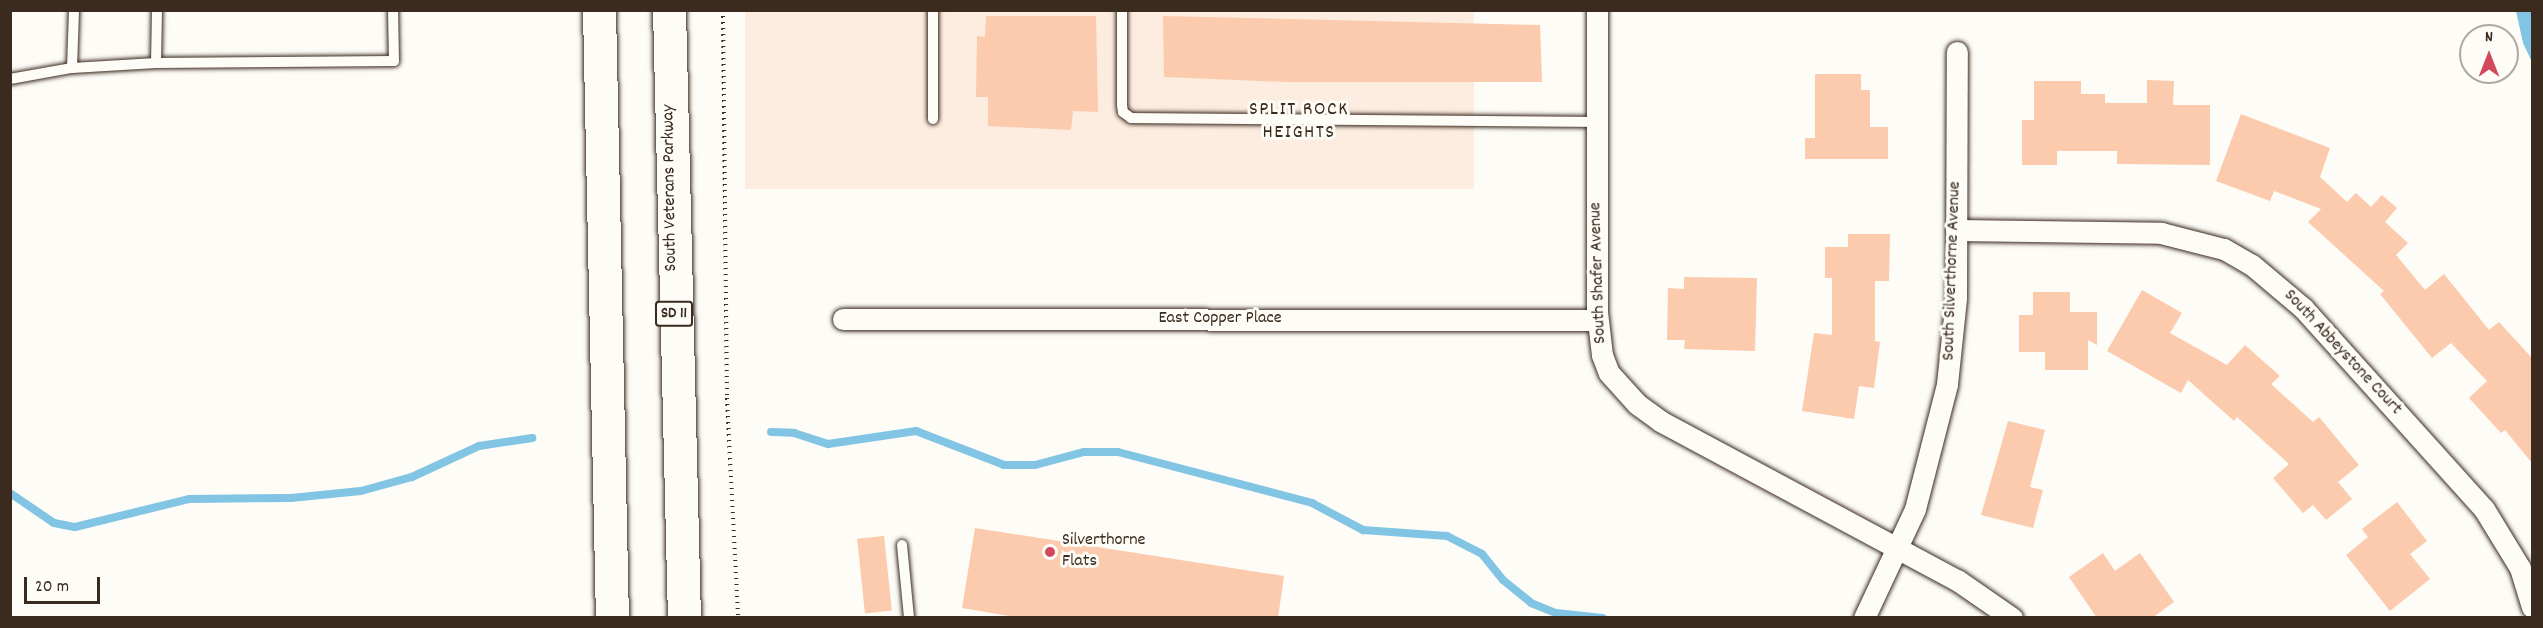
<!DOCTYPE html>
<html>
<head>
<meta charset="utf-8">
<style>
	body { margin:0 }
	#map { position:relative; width:2543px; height:628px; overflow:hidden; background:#fdfcf7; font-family:Dekko,sans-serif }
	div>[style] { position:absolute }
	.built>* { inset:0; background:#fdede0; transform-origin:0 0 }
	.water>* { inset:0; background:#82c4e3 }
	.stream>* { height:8px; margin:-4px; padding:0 4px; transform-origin:4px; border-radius:4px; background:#82c4e3 }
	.building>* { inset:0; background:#fccaac; transform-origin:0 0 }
	.path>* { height:4px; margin-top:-2px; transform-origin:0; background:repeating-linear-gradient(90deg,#3b2a1e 0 1.5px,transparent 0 6px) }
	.roads { filter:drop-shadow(0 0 2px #3b2a1e) drop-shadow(0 0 2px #3b2a1e) }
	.service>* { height:10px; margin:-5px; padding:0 5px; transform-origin:5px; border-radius:5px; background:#fdfcf7 }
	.minor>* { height:21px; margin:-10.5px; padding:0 10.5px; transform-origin:10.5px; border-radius:10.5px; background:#fdfcf7 }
	.trunk>* { height:33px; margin:-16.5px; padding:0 16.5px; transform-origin:16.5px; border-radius:16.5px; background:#fdfcf7 }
	.dots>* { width:16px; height:16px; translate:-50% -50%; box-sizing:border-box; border:3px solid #fdfcf7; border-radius:50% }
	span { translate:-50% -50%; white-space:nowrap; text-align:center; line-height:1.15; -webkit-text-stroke:6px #fdfcf7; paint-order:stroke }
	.shield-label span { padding:2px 4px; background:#fdfcf7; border:2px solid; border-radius:4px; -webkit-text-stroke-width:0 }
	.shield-label { font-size:16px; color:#3b2a1e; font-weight:700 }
	.street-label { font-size:18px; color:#3b2a1e }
	.poi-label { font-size:18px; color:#3b2a1e }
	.left { translate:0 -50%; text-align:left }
	.neighbourhood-label { font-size:20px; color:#3b2a1e; letter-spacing:1.5px }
	.frame { position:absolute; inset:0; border:12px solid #3b2a1e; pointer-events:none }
	.north { position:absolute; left:2459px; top:24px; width:60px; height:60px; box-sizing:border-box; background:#fdfcf7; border:2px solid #afa8a0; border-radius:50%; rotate:0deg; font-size:16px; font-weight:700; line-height:24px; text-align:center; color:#3b2a1e }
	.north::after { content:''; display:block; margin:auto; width:21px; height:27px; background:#d1495b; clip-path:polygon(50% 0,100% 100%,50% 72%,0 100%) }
	.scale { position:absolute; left:24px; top:577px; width:76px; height:27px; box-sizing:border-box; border:3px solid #3b2a1e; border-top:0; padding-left:8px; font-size:18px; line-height:21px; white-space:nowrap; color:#3b2a1e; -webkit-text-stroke:4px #fdfcf7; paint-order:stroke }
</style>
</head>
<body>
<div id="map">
	<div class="built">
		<div style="left:745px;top:11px;width:729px;height:178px"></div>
	</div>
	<div class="water">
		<div style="clip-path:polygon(2516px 11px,2532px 11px,2532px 62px,2523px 43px)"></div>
	</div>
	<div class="stream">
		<div style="left:771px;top:432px;width:23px;rotate:2deg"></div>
		<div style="left:794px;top:433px;width:36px;rotate:18deg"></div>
		<div style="left:828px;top:444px;width:89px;rotate:-8.4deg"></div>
		<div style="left:916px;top:431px;width:94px;rotate:21.1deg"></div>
		<div style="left:1004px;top:465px;width:31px"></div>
		<div style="left:1035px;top:465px;width:51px;rotate:-14.9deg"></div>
		<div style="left:1084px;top:452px;width:34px"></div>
		<div style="left:1118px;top:452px;width:201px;rotate:14.7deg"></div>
		<div style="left:1312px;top:503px;width:58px;rotate:27.9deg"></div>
		<div style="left:1363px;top:530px;width:84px;rotate:4.1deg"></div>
		<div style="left:1447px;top:536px;width:39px;rotate:27deg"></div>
		<div style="left:1482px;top:554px;width:33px;rotate:51deg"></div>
		<div style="left:1503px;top:580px;width:36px;rotate:39deg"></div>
		<div style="left:1531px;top:603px;width:27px;rotate:22deg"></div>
		<div style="left:1556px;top:613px;width:47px;rotate:6.1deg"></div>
		<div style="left:10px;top:493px;width:53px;rotate:34.3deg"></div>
		<div style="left:54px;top:523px;width:21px;rotate:11deg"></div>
		<div style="left:75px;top:527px;width:117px;rotate:-13.8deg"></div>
		<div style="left:189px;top:499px;width:102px;rotate:-0.6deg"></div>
		<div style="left:291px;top:498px;width:70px;rotate:-5.7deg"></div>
		<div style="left:361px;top:491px;width:53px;rotate:-15.4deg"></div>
		<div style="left:412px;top:477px;width:74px;rotate:-24.8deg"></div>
		<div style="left:479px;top:446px;width:54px;rotate:-8.6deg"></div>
	</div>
	<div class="building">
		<div style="clip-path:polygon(986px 16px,1096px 16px,1098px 112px,1073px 111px,1071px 130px,988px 126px,988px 97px,976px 97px,977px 36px,985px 37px)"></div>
		<div style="clip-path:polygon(1163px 16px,1540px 25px,1542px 82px,1286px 82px,1164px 77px)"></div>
		<div style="clip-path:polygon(1815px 74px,1861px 74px,1861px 90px,1870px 90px,1870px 127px,1888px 127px,1888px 159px,1805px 159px,1805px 138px,1815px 138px)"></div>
		<div style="clip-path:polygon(2147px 80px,2174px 81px,2173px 105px,2210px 105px,2210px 165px,2117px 164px,2117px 151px,2057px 151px,2057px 165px,2022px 165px,2022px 120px,2034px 120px,2034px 81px,2081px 81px,2081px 94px,2105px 94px,2105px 103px,2147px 103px)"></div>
		<div style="clip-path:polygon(2241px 114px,2330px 148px,2320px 177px,2347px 202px,2356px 193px,2371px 207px,2382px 195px,2397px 208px,2385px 222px,2408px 243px,2396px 255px,2425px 290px,2444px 274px,2489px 330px,2499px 322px,2532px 358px,2532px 463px,2505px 430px,2501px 433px,2469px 398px,2487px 381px,2451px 343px,2432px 358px,2380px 294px,2384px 291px,2308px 222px,2321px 209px,2274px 191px,2270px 201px,2216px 181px)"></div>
		<div style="clip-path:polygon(1848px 234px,1890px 234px,1889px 281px,1875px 281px,1875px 341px,1880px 342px,1874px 388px,1859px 386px,1854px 419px,1802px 411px,1814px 333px,1832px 335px,1832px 278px,1825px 278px,1825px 247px,1848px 247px)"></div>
		<div style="clip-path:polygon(1684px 277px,1757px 278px,1755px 351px,1684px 349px,1685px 340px,1667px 340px,1668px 288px,1684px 289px)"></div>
		<div style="clip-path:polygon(2142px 290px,2182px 313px,2170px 333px,2227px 365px,2245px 345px,2280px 376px,2271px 384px,2313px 422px,2319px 417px,2359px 465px,2338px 482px,2352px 499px,2326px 520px,2313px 505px,2303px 513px,2273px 478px,2289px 464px,2237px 417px,2234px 421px,2188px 380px,2181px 393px,2107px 351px)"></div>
		<div style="clip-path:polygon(2033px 292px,2070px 292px,2070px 312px,2097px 312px,2097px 345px,2088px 340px,2088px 370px,2045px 370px,2045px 352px,2019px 352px,2019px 315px,2033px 315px)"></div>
		<div style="clip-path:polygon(2008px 421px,2045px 430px,2030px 487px,2043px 490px,2033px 528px,1981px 515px)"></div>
		<div style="clip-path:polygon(2397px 502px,2427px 541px,2410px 554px,2430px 579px,2390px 611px,2346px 555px,2368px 537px,2362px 529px)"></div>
		<div style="clip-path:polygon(975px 528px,1284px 576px,1278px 618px,1021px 618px,962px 608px)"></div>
		<div style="left:884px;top:536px;width:75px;height:27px;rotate:84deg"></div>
		<div style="clip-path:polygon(2103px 553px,2115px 571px,2140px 553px,2174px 602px,2152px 618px,2097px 618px,2069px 577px)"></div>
	</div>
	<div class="path">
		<div style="left:723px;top:10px;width:388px;rotate:89.4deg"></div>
		<div style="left:727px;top:398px;width:220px;rotate:87.1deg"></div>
	</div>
	<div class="roads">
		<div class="service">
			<div style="left:1122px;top:10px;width:95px;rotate:90deg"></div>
			<div style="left:1122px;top:105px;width:7px;rotate:82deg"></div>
			<div style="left:1123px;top:112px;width:10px;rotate:37deg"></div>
			<div style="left:1131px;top:118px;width:466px;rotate:0.5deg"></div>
			<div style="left:156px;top:63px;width:53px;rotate:-88.9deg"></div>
			<div style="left:72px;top:68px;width:84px;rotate:-3.4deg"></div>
			<div style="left:156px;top:63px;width:238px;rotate:-0.5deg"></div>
			<div style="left:394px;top:61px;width:51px;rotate:-91.1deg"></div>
			<div style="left:10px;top:79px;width:63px;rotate:-10.1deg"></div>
			<div style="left:72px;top:68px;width:58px;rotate:-88deg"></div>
			<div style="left:933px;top:119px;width:109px;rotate:-90deg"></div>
			<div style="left:902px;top:545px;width:73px;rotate:84.5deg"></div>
		</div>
		<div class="minor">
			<div style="left:1597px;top:10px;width:302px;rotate:90deg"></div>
			<div style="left:1597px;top:312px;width:43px;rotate:83.4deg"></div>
			<div style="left:1602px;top:355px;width:19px;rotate:69deg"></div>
			<div style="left:1609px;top:373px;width:42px;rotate:47.9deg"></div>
			<div style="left:1637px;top:404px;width:29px;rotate:36deg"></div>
			<div style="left:1660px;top:421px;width:337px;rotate:28.2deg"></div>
			<div style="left:1957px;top:580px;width:67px;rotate:34.6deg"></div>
			<div style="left:1956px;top:230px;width:205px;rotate:0.8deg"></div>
			<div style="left:2161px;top:233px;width:65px;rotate:14.3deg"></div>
			<div style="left:2224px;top:249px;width:32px;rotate:30deg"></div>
			<div style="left:2252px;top:265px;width:67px;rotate:40.1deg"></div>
			<div style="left:2303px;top:308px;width:270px;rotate:48deg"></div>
			<div style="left:2484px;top:509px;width:69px;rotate:58.6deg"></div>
			<div style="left:2520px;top:568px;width:41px;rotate:72.9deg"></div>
			<div style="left:843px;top:319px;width:754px;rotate:0.08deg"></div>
			<div style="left:1864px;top:618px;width:120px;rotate:-64.9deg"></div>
			<div style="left:1915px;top:509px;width:129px;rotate:-75.6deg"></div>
			<div style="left:1947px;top:384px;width:86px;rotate:-84deg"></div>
			<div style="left:1956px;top:298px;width:246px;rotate:-89.8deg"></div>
		</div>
		<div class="trunk">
			<div style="left:599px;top:10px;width:608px;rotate:88.78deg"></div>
			<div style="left:669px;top:10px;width:608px;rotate:88.59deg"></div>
		</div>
	</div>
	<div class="dots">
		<div style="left:1050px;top:552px;background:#d1495b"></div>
	</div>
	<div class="shield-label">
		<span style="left:674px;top:314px">SD 11</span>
	</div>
	<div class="street-label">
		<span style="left:671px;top:188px;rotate:-91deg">South Veterans Parkway</span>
		<span style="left:1953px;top:271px;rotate:-88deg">South Silverthorne Avenue</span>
		<span style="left:1599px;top:273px;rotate:-92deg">South Shafer Avenue</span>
		<span style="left:1220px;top:319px">East Copper Place</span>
		<span style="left:2342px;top:353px;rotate:47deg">South Abbeystone Court</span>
	</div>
	<div class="poi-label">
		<span class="left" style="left:1062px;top:552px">Silverthorne<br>Flats</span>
	</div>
	<div class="neighbourhood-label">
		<span style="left:1299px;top:122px">SPLIT ROCK<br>HEIGHTS</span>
	</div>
	<div class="frame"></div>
	<div class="north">N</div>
	<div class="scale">20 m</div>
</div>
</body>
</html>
